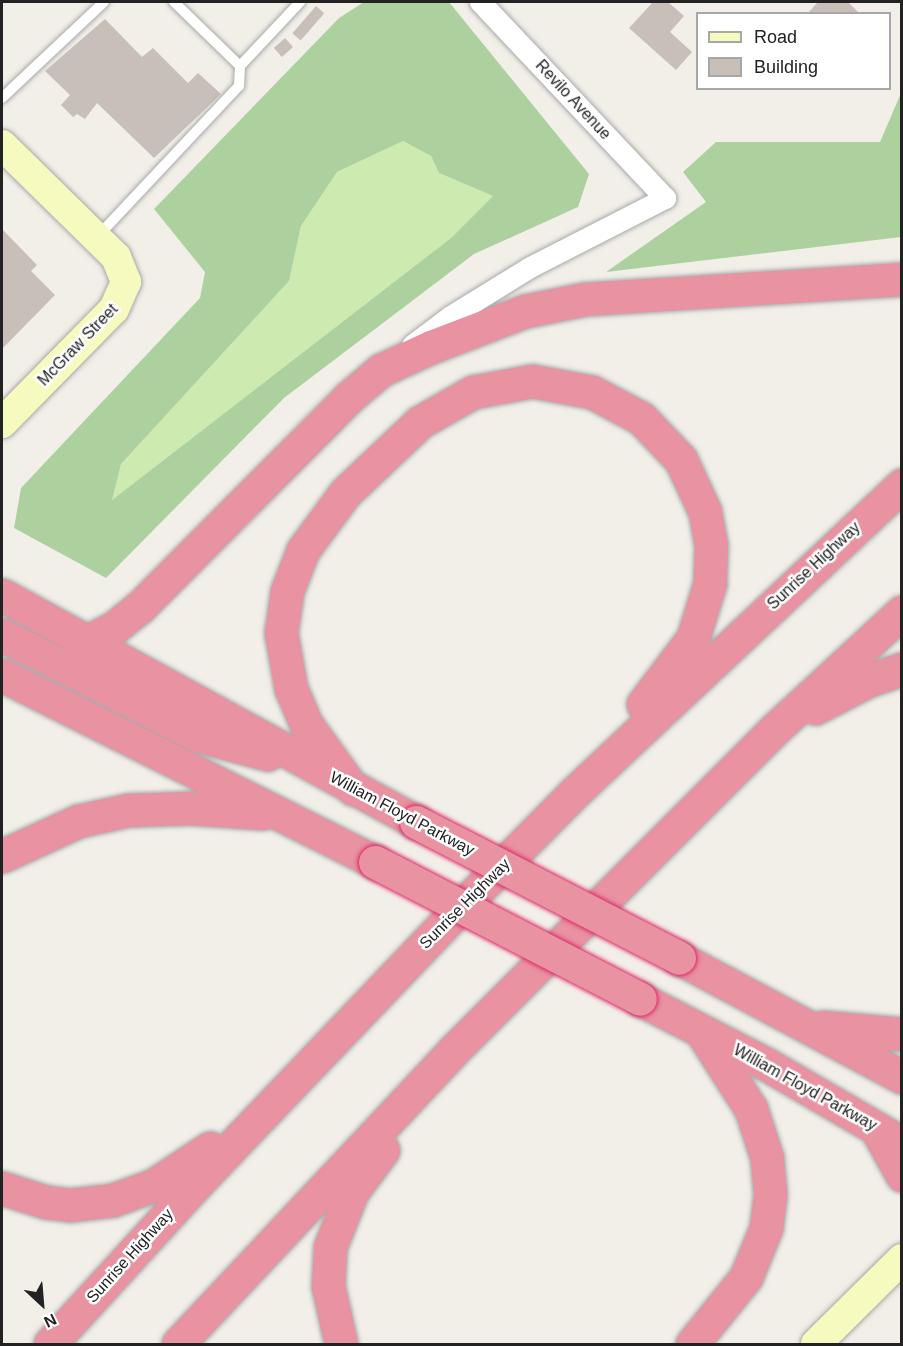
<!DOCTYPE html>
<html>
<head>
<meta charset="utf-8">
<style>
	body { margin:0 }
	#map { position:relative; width:903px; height:1346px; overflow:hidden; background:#f2efe9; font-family:Helvetica,sans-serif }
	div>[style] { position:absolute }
	.grass>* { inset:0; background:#cdebb0 }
	.forest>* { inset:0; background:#add19e }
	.building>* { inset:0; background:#c7bfb8; transform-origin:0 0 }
	.roads { filter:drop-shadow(0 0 2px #a9a9a9) drop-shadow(0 0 2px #a9a9a9) }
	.lane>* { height:10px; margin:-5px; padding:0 5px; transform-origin:5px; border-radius:5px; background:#fff }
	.street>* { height:21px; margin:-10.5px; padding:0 10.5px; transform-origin:10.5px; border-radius:10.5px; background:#fff }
	.secondary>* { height:30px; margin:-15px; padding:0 15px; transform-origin:15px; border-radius:15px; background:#f7fabf }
	.highway>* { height:33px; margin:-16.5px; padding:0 16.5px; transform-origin:16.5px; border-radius:16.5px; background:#e892a2 }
	.bridges { filter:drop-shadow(0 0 2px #dc2a67) drop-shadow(0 0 2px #dc2a67) }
	.highway-bridge>* { height:33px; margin:-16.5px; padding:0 16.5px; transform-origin:16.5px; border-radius:16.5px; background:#e892a2 }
	span { translate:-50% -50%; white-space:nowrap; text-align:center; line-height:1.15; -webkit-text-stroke:5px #fff; paint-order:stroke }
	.street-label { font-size:16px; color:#222 }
	.frame { position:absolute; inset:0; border:3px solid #222; pointer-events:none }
	.legend { position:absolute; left:696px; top:12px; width:195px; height:78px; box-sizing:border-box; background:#fff; border:2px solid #a7a7a7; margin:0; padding:8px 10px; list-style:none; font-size:18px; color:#222 }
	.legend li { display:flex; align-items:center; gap:12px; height:30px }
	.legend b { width:30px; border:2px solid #a7a7a7 }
	.north { position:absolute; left:12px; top:1274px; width:60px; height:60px; -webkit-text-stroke:4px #fff; paint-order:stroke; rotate:154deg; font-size:16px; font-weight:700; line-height:24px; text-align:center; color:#222 }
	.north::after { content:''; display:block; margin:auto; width:21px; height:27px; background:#222; clip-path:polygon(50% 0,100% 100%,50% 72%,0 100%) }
</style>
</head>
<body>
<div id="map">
	<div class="grass">
		<div style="clip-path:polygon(403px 141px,431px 156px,439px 173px,493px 196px,451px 238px,111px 501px,121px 464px,289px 281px,301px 226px,337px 172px)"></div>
	</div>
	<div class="forest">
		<div style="clip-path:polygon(evenodd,364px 2px,449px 2px,589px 174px,578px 207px,474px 254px,284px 398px,106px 578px,14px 528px,21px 488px,200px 298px,205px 272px,154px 209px,339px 18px,364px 2px,403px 141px,431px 156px,439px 173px,493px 196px,451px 238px,112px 500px,121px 464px,289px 281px,301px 226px,337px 172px,403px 141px)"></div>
		<div style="clip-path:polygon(901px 93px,901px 237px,606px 272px,706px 202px,683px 172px,716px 142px,880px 142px)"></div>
	</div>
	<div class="building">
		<div style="clip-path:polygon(653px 2px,668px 2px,684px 16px,670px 32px,692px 52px,676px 70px,629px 28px)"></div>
		<div style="clip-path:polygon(818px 2px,848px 2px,860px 14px,807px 14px)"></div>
		<div style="left:316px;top:6px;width:11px;height:36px;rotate:41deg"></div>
		<div style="clip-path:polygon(105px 19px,142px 57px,153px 48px,188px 83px,198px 73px,221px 94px,154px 158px,97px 103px,85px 119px,77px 114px,73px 117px,61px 105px,70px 95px,45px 71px)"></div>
		<div style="left:285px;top:38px;width:12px;height:15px;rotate:48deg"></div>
		<div style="clip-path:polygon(2px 229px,37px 265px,31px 271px,55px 295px,2px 349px)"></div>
	</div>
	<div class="roads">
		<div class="lane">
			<div style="left:174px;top:2px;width:92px;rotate:44.1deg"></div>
			<div style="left:240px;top:66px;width:88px;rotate:-46.8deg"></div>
			<div style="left:2px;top:98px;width:140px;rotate:-43.3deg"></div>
			<div style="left:97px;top:237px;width:207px;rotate:-46.8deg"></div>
			<div style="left:239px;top:86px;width:20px;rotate:-87deg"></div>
		</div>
		<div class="street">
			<div style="left:412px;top:345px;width:46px;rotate:-37.1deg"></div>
			<div style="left:449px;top:317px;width:95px;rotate:-31.7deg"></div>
			<div style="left:530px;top:267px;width:152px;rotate:-27.1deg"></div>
			<div style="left:665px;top:198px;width:270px;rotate:-133.3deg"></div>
		</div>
		<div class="secondary">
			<div style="left:2px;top:145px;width:160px;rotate:44.5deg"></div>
			<div style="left:116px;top:257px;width:27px;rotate:68deg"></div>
			<div style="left:126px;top:282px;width:30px;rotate:114deg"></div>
			<div style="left:114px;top:309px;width:160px;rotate:134.5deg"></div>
			<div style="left:816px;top:1344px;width:121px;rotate:-44.7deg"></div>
		</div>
		<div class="highway">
			<div style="left:2px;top:595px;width:472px;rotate:28.7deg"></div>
			<div style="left:2px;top:635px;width:219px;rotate:27.1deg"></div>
			<div style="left:197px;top:735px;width:73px;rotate:15.2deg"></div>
			<div style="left:90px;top:640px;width:28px;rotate:-27deg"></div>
			<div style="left:115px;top:627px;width:32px;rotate:-39deg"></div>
			<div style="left:140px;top:607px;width:295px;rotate:-45.1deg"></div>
			<div style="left:348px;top:398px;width:43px;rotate:-40.3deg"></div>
			<div style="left:381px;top:370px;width:55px;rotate:-24.7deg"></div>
			<div style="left:431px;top:347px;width:101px;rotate:-21deg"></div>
			<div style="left:525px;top:311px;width:61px;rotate:-11.3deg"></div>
			<div style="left:585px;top:299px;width:318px;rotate:-3.6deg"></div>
			<div style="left:2px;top:675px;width:417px;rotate:26.6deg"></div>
			<div style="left:815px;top:708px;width:59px;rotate:-27.4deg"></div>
			<div style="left:867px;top:681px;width:37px;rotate:-19deg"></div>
			<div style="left:353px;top:789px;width:80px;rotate:-125.9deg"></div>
			<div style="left:306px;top:724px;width:38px;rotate:-113deg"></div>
			<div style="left:291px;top:689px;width:57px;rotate:-100.1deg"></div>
			<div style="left:281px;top:633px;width:42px;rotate:-81.9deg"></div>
			<div style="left:287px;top:591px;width:44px;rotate:-68.7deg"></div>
			<div style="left:303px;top:550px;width:71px;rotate:-53.6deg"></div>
			<div style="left:345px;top:493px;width:103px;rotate:-43.4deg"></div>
			<div style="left:420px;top:422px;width:61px;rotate:-29.5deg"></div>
			<div style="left:473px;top:392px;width:60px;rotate:-10.6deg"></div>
			<div style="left:532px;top:381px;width:61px;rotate:10.4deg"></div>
			<div style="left:592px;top:392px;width:55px;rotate:28deg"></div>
			<div style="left:641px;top:418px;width:58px;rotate:46.4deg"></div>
			<div style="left:681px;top:460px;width:57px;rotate:65.2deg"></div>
			<div style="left:705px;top:512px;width:35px;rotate:80deg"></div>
			<div style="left:711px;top:546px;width:37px;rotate:92deg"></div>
			<div style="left:710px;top:583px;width:58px;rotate:107.2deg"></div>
			<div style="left:693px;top:638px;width:83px;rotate:127.1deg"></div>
			<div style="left:2px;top:856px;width:84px;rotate:-24.7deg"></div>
			<div style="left:78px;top:821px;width:51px;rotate:-12.4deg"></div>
			<div style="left:128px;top:810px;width:62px;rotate:-1.8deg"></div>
			<div style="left:190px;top:808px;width:73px;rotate:3.9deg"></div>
			<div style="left:679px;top:958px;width:253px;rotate:28.1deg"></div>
			<div style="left:640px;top:999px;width:142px;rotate:27.3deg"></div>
			<div style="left:766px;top:1064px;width:157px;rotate:30.2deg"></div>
			<div style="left:823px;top:1027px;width:79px;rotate:5.1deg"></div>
			<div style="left:876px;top:1128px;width:54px;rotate:61deg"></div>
			<div style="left:2px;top:1188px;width:46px;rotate:17.7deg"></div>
			<div style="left:46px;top:1202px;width:24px;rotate:7deg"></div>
			<div style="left:70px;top:1205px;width:43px;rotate:-6.6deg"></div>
			<div style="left:113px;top:1200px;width:44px;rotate:-20.1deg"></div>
			<div style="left:154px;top:1185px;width:67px;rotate:-33.5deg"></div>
			<div style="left:50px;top:1344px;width:218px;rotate:-47.6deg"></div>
			<div style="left:197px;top:1183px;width:378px;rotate:-46.3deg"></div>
			<div style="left:458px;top:910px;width:165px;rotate:-45.2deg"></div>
			<div style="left:574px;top:793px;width:450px;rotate:-43.2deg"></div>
			<div style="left:178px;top:1344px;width:402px;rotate:-46.8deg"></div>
			<div style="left:453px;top:1051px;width:454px;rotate:-45deg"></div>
			<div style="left:774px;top:730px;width:174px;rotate:-42.7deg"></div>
			<div style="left:341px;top:1344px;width:59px;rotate:-102.6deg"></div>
			<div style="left:328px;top:1286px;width:39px;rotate:-87deg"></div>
			<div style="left:330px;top:1247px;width:59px;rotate:-68.2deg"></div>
			<div style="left:352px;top:1192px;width:52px;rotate:-53.6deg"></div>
			<div style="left:692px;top:1344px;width:86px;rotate:-51.1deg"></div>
			<div style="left:746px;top:1277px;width:53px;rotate:-67.8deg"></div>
			<div style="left:766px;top:1228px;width:34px;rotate:-83deg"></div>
			<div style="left:770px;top:1194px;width:36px;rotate:-95deg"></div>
			<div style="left:767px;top:1158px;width:52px;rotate:-108.1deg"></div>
			<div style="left:751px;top:1109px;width:89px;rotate:-122.6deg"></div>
		</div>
	</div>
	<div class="bridges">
		<div class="highway-bridge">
			<div style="left:416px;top:822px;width:296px;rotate:27.3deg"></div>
			<div style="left:375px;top:862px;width:298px;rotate:27.3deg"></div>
		</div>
	</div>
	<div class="street-label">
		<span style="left:573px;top:100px;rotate:47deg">Revilo Avenue</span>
		<span style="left:78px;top:345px;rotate:-46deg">McGraw Street</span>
		<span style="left:814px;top:566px;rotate:-43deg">Sunrise Highway</span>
		<span style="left:402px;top:814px;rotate:28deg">William Floyd Parkway</span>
		<span style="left:465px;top:904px;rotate:-45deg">Sunrise Highway</span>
		<span style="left:805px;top:1088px;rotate:29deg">William Floyd Parkway</span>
		<span style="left:130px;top:1256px;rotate:-48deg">Sunrise Highway</span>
	</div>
	<div class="frame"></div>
	<ul class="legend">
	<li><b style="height:8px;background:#f7fabf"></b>Road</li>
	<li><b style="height:16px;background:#c7bfb8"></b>Building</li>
	</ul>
	<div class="north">N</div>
</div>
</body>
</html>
